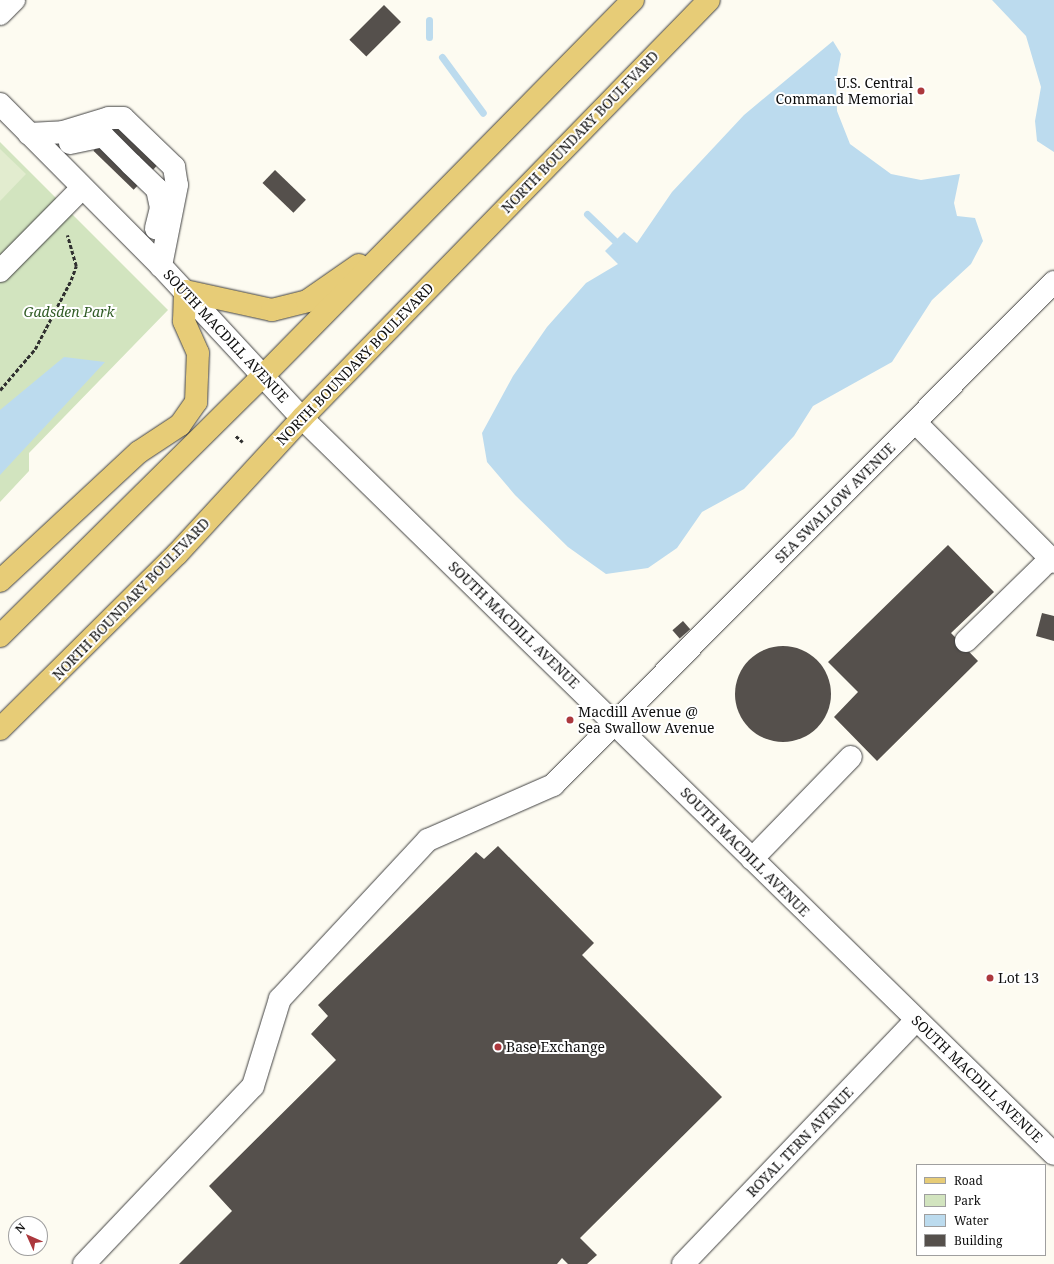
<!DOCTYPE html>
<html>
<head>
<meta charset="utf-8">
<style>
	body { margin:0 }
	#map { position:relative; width:1054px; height:1264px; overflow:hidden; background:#fdfbf1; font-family:"Noto Serif",serif }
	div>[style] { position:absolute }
	.green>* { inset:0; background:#d2e4bf }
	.pitch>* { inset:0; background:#e2eccf }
	.water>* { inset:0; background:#bcdbee }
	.stream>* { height:7px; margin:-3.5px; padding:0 3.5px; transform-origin:3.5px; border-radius:3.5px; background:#bcdbee }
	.building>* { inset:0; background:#55504c; transform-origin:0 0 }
	.round { border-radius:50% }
	.path>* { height:2.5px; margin-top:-1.25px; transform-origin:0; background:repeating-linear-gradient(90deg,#303030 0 4px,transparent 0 6px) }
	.roads { filter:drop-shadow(0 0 1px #414141) drop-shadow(0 0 1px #414141) }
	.minor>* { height:22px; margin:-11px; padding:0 11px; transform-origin:11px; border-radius:11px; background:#fff }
	.major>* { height:22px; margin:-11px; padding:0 11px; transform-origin:11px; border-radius:11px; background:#e7cc77 }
	.dots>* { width:11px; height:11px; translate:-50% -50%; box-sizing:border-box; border:2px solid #fff; border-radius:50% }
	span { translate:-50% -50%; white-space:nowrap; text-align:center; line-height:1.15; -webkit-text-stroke:4px #fff; paint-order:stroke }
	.poi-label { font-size:14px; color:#0e0e0e }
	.right { translate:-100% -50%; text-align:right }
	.left { translate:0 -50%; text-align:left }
	.street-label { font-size:14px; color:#0e0e0e }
	.park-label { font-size:14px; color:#325d27; font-style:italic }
	.legend { position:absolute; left:916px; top:1164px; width:130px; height:92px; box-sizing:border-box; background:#fff; border:1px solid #9f9f9f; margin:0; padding:5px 7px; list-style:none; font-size:12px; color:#0e0e0e }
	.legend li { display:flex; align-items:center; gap:8px; height:20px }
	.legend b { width:20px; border:1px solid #9f9f9f }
	.north { position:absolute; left:8px; top:1216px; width:40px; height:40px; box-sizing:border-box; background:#fff; border:1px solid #9f9f9f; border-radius:50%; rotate:315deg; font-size:11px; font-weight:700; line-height:16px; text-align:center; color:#0e0e0e }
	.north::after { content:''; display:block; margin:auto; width:14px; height:18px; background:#ac383d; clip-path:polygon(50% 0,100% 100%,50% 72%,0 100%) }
</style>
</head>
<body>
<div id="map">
	<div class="green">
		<div style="clip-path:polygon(0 142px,168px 310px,29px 453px,29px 471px,0 502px)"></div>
	</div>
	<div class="pitch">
		<div style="clip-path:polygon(0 149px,26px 174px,0 201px)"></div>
	</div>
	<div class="water">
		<div style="clip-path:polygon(992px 0,1054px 0,1054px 152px,1037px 141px,1035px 121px,1041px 87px,1026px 36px)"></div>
		<div style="clip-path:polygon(833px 41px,841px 54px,836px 81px,837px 111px,850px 144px,891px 174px,921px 180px,960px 174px,954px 203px,957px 216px,975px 218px,983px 241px,971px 264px,932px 300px,892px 362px,813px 406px,794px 436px,744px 489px,702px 512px,677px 548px,648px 568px,606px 574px,568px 547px,515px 495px,487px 462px,482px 433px,513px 376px,547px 327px,586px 283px,618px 264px,605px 251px,624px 232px,637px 243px,672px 192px,744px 115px)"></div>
		<div style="clip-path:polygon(64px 357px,105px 362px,0 475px,0 410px)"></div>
	</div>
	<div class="stream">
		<div style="left:429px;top:20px;width:17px;rotate:90deg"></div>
		<div style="left:442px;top:57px;width:69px;rotate:53.8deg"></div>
		<div style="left:587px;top:214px;width:39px;rotate:44deg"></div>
	</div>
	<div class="building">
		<div style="left:384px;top:5px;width:24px;height:49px;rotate:45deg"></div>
		<div style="left:126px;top:117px;width:56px;height:47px;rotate:44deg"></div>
		<div style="left:275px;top:170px;width:43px;height:18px;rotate:44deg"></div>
		<div style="clip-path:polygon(948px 545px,994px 592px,951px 633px,978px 661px,877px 761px,834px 717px,858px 692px,828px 662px)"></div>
		<div style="clip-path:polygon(1042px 613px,1054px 616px,1054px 641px,1036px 636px)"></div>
		<div style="left:683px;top:621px;width:11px;height:14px;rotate:49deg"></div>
		<div class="round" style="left:735px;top:646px;width:96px;height:96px"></div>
		<div style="clip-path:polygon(498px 846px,594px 943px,582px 955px,722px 1097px,580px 1238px,597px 1255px,587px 1264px,568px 1264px,562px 1258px,557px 1264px,179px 1264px,232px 1211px,209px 1186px,336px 1060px,311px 1034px,328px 1016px,318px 1005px,476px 852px,484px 859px)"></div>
	</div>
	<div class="path">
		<div style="left:0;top:390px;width:54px;rotate:-49.5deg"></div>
		<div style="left:35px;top:349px;width:78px;rotate:-62.4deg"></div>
		<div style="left:71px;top:280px;width:15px;rotate:-70deg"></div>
		<div style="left:76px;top:266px;width:32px;rotate:-106deg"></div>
		<div style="left:236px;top:436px;width:9px;rotate:41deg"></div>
	</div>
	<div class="roads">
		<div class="minor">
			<div style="left:0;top:14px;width:20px;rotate:-45deg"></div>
			<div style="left:0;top:104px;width:228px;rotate:45.2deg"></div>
			<div style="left:161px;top:266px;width:207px;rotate:47.2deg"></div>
			<div style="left:302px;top:418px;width:1052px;rotate:44.38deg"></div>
			<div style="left:29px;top:134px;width:34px;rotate:-3deg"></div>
			<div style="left:63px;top:132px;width:48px;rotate:-16.9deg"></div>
			<div style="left:109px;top:118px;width:14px"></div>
			<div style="left:123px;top:118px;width:71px;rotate:43.9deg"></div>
			<div style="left:174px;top:167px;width:18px;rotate:81deg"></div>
			<div style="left:177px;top:185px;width:83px;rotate:101.2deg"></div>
			<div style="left:70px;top:143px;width:34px;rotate:-12deg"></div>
			<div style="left:103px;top:136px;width:40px;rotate:45deg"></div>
			<div style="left:131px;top:164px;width:36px;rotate:44deg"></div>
			<div style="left:157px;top:189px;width:19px;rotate:78deg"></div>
			<div style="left:161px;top:208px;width:21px;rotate:104deg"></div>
			<div style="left:0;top:271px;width:117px;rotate:-45.3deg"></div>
			<div style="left:915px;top:422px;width:197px;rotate:45.2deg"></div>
			<div style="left:966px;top:641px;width:117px;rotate:-44.3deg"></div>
			<div style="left:752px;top:859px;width:142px;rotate:-45.9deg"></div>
			<div style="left:84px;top:1264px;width:245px;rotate:-46.5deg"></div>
			<div style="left:253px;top:1086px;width:91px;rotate:-72.8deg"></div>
			<div style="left:280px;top:999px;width:217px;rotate:-47.1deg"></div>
			<div style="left:428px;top:840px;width:137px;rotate:-23.7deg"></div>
			<div style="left:553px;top:785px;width:710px;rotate:-45.11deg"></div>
			<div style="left:683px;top:1264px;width:337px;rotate:-46.3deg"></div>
		</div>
		<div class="major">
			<div style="left:0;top:581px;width:190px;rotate:-42.9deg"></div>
			<div style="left:139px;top:452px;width:49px;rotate:-33.4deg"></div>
			<div style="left:180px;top:425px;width:28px;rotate:-55deg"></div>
			<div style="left:196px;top:402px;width:49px;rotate:-87.7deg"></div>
			<div style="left:198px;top:353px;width:35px;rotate:-114deg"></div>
			<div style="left:184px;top:321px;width:30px;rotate:-88deg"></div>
			<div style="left:185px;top:291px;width:89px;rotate:12.3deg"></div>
			<div style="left:272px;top:310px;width:36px;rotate:-14deg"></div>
			<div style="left:307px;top:301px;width:63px;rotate:-34.7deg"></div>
			<div style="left:0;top:636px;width:371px;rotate:-44.7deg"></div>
			<div style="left:264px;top:375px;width:526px;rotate:-45.46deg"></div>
			<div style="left:0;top:729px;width:249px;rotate:-44.7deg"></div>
			<div style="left:177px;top:554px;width:185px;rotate:-47.4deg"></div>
			<div style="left:302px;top:418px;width:583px;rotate:-45.76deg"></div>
		</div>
	</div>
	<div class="dots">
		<div style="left:921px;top:91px;background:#ac383d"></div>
		<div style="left:570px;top:720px;background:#ac383d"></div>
		<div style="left:990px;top:978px;background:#ac383d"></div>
		<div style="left:498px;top:1047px;background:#ac383d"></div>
	</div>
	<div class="poi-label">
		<span class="right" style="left:913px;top:91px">U.S. Central<br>Command Memorial</span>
		<span class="left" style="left:578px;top:720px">Macdill Avenue @<br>Sea Swallow Avenue</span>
		<span class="left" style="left:998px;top:978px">Lot 13</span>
		<span class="left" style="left:506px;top:1047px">Base Exchange</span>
	</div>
	<div class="street-label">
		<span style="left:580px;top:132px;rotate:-46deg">NORTH BOUNDARY BOULEVARD</span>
		<span style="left:226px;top:336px;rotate:47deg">SOUTH MACDILL AVENUE</span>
		<span style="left:355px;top:364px;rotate:-46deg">NORTH BOUNDARY BOULEVARD</span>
		<span style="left:835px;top:503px;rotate:-45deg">SEA SWALLOW AVENUE</span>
		<span style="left:131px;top:599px;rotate:-46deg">NORTH BOUNDARY BOULEVARD</span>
		<span style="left:514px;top:625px;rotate:44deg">SOUTH MACDILL AVENUE</span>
		<span style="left:745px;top:852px;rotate:45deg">SOUTH MACDILL AVENUE</span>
		<span style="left:977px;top:1079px;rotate:44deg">SOUTH MACDILL AVENUE</span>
		<span style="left:800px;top:1142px;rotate:-46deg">ROYAL TERN AVENUE</span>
	</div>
	<div class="park-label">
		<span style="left:69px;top:312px">Gadsden Park</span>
	</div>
	<ul class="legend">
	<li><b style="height:5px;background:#e7cc77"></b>Road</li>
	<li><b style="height:11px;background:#d2e4bf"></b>Park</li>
	<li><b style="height:11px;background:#bcdbee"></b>Water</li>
	<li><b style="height:11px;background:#55504c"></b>Building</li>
	</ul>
	<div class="north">N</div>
</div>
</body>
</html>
